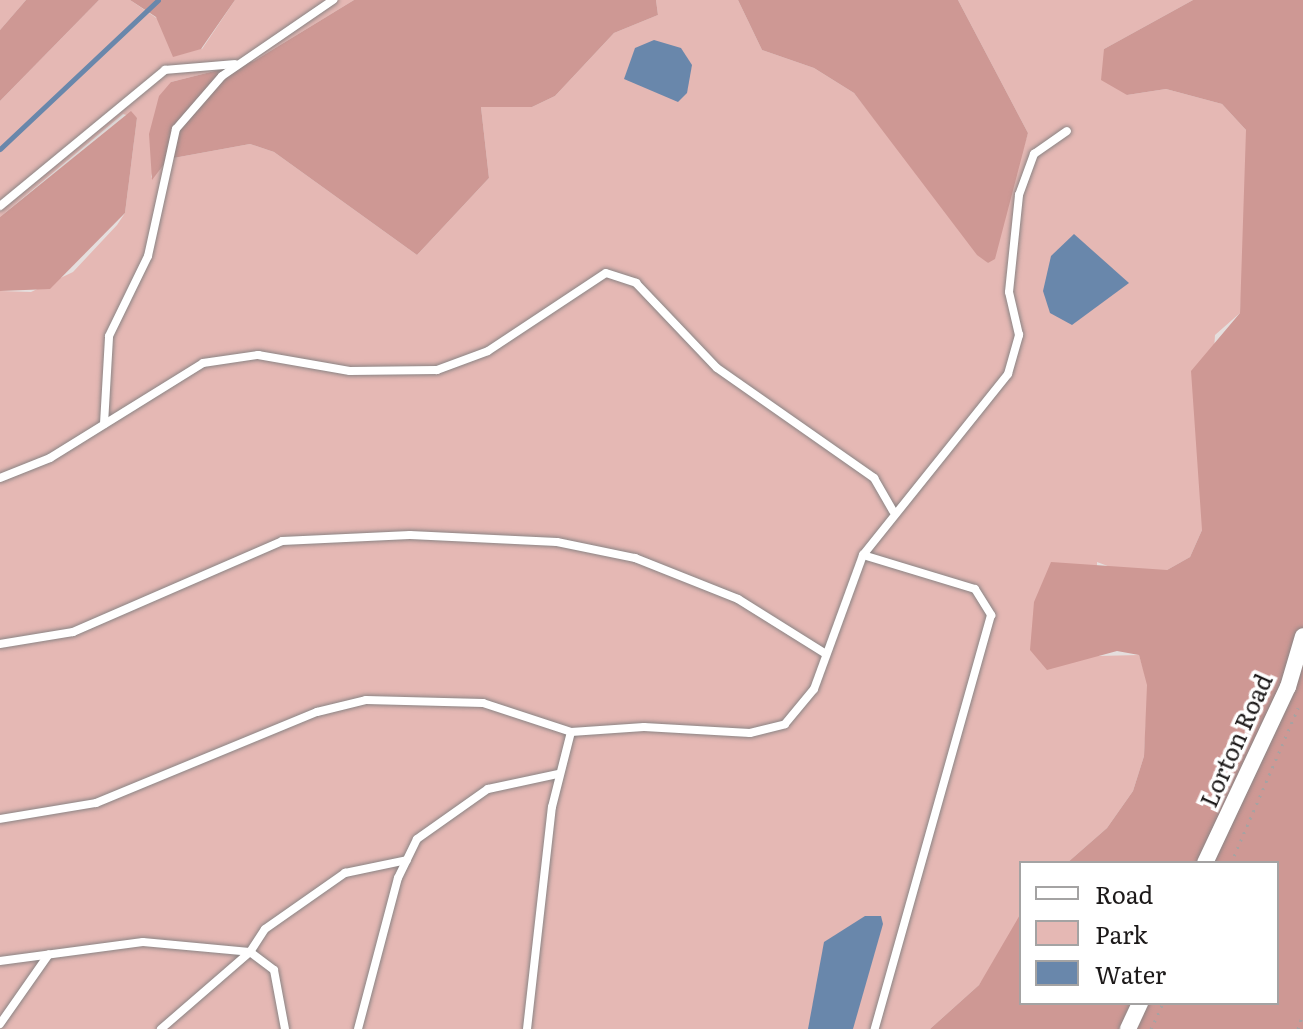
<!DOCTYPE html>
<html>
<head>
<meta charset="utf-8">
<style>
	body { margin:0 }
	#map { position:relative; width:1303px; height:1029px; overflow:hidden; background:#e5dedd; font-family:Literata,serif }
	div>[style] { position:absolute }
	.green>* { inset:0; background:#e5b8b4 }
	.forest>* { inset:0; background:#ce9894 }
	.water>* { inset:0; background:#6987ab }
	.stream>* { height:5px; margin:-2.5px; padding:0 2.5px; transform-origin:2.5px; border-radius:2.5px; background:#6987ab }
	.path>* { height:3px; margin-top:-1.5px; transform-origin:0; background:repeating-linear-gradient(90deg,#a7a2a1 0 2px,transparent 0 8px) }
	.roads { filter:drop-shadow(0 0 2px #8a8484) drop-shadow(0 0 2px #8a8484) }
	.lane>* { height:8px; margin:-4px; padding:0 4px; transform-origin:4px; border-radius:4px; background:#fff }
	.street>* { height:16px; margin:-8px; padding:0 8px; transform-origin:8px; border-radius:8px; background:#fff }
	span { translate:-50% -50%; white-space:nowrap; text-align:center; line-height:1.15; -webkit-text-stroke:7px #fff; paint-order:stroke }
	.street-label { font-size:24px; color:#1c1919 }
	.legend { position:absolute; left:1019px; top:861px; width:260px; height:144px; box-sizing:border-box; background:#fff; border:2px solid #a4a3a3; margin:0; padding:10px 14px; list-style:none; font-size:24px; color:#1c1919 }
	.legend li { display:flex; align-items:center; gap:16px; height:40px }
	.legend b { width:40px; border:2px solid #a4a3a3 }
</style>
</head>
<body>
<div id="map">
	<div class="green">
		<div style="clip-path:polygon(0 0,26px 0,0 30px)"></div>
		<div style="clip-path:polygon(99px 0,130px 0,202px 49px,235px 0,354px 0,254px 61px,171px 82px,151px 178px,168px 159px,250px 144px,274px 152px,417px 255px,489px 178px,481px 107px,532px 107px,555px 96px,614px 33px,658px 15px,656px 0,738px 0,762px 50px,814px 68px,854px 93px,988px 263px,1028px 133px,958px 0,1193px 0,1104px 49px,1127px 95px,1166px 89px,1222px 104px,1246px 130px,1249px 185px,1240px 313px,1215px 335px,1202px 530px,1190px 557px,1167px 570px,1124px 572px,1097px 562px,1098px 656px,1139px 655px,1148px 685px,1144px 756px,1133px 791px,1107px 828px,1067px 863px,1021px 863px,1021px 913px,1005px 948px,979px 985px,930px 1029px,0 1029px,0 291px,31px 292px,73px 272px,117px 225px,125px 213px,137px 118px,123px 114px,0 217px,0 101px)"></div>
	</div>
	<div class="forest">
		<div style="clip-path:polygon(26px 0,99px 0,0 101px,0 30px)"></div>
		<div style="clip-path:polygon(130px 0,235px 0,201px 49px,173px 57px,156px 17px)"></div>
		<div style="clip-path:polygon(354px 0,656px 0,658px 15px,614px 33px,555px 96px,532px 107px,481px 107px,489px 178px,417px 255px,274px 152px,250px 144px,168px 159px,152px 180px,149px 134px,159px 96px,171px 82px,254px 61px)"></div>
		<div style="clip-path:polygon(738px 0,958px 0,1028px 133px,995px 259px,988px 263px,977px 255px,854px 93px,814px 68px,762px 50px)"></div>
		<div style="clip-path:polygon(1193px 0,1303px 0,1303px 1029px,930px 1029px,979px 985px,1021px 913px,1021px 1003px,1277px 1003px,1277px 863px,1067px 863px,1107px 828px,1133px 791px,1144px 756px,1147px 685px,1139px 655px,1117px 651px,1047px 670px,1030px 650px,1034px 602px,1051px 562px,1167px 570px,1190px 557px,1202px 530px,1191px 371px,1240px 313px,1246px 130px,1222px 104px,1166px 89px,1127px 95px,1101px 80px,1104px 49px)"></div>
		<div style="clip-path:polygon(131px 111px,137px 118px,125px 213px,50px 289px,0 291px,0 217px)"></div>
	</div>
	<div class="water">
		<div style="clip-path:polygon(654px 40px,681px 48px,692px 65px,687px 93px,678px 102px,624px 79px,635px 48px)"></div>
		<div style="clip-path:polygon(1074px 234px,1129px 283px,1072px 325px,1050px 313px,1043px 291px,1051px 256px)"></div>
		<div style="clip-path:polygon(865px 916px,881px 916px,883px 924px,853px 1029px,808px 1029px,824px 942px)"></div>
	</div>
	<div class="stream">
		<div style="left:0;top:149px;width:217px;rotate:-43.3deg"></div>
	</div>
	<div class="path">
		<div style="left:1231px;top:863px;width:169px;rotate:-66.6deg"></div>
		<div style="left:1151px;top:1029px;width:29px;rotate:-65deg"></div>
		<div style="left:1298px;top:1029px;width:16px;rotate:-72deg"></div>
	</div>
	<div class="roads">
		<div class="lane">
			<div style="left:0;top:206px;width:214px;rotate:-39.5deg"></div>
			<div style="left:165px;top:70px;width:70px;rotate:-4.9deg"></div>
			<div style="left:104px;top:424px;width:88px;rotate:-86.7deg"></div>
			<div style="left:109px;top:336px;width:89px;rotate:-64deg"></div>
			<div style="left:148px;top:256px;width:130px;rotate:-77.6deg"></div>
			<div style="left:176px;top:129px;width:70px;rotate:-49deg"></div>
			<div style="left:222px;top:76px;width:135px;rotate:-34.4deg"></div>
			<div style="left:0;top:478px;width:54px;rotate:-21.8deg"></div>
			<div style="left:50px;top:458px;width:180px;rotate:-31.8deg"></div>
			<div style="left:203px;top:363px;width:56px;rotate:-8.3deg"></div>
			<div style="left:258px;top:355px;width:93px;rotate:9.9deg"></div>
			<div style="left:350px;top:371px;width:87px;rotate:-0.7deg"></div>
			<div style="left:437px;top:370px;width:54px;rotate:-20.4deg"></div>
			<div style="left:488px;top:351px;width:141px;rotate:-33.5deg"></div>
			<div style="left:606px;top:273px;width:32px;rotate:18deg"></div>
			<div style="left:636px;top:283px;width:117px;rotate:46.4deg"></div>
			<div style="left:717px;top:368px;width:192px;rotate:35deg"></div>
			<div style="left:874px;top:478px;width:38px;rotate:60deg"></div>
			<div style="left:863px;top:555px;width:117px;rotate:16.9deg"></div>
			<div style="left:975px;top:589px;width:31px;rotate:58deg"></div>
			<div style="left:991px;top:615px;width:430px;rotate:105.7deg"></div>
			<div style="left:0;top:644px;width:74px;rotate:-9.3deg"></div>
			<div style="left:73px;top:632px;width:228px;rotate:-23.5deg"></div>
			<div style="left:282px;top:541px;width:128px;rotate:-2.7deg"></div>
			<div style="left:410px;top:535px;width:147px;rotate:2.7deg"></div>
			<div style="left:557px;top:542px;width:80px;rotate:11.6deg"></div>
			<div style="left:635px;top:558px;width:111px;rotate:21.7deg"></div>
			<div style="left:738px;top:599px;width:104px;rotate:32deg"></div>
			<div style="left:0;top:819px;width:97px;rotate:-9.5deg"></div>
			<div style="left:96px;top:803px;width:239px;rotate:-22.4deg"></div>
			<div style="left:317px;top:712px;width:50px;rotate:-13.8deg"></div>
			<div style="left:366px;top:700px;width:117px;rotate:1.5deg"></div>
			<div style="left:483px;top:703px;width:93px;rotate:18.2deg"></div>
			<div style="left:571px;top:732px;width:73px;rotate:-3.9deg"></div>
			<div style="left:644px;top:727px;width:106px;rotate:3.2deg"></div>
			<div style="left:750px;top:733px;width:36px;rotate:-14deg"></div>
			<div style="left:785px;top:724px;width:45px;rotate:-50.4deg"></div>
			<div style="left:814px;top:689px;width:143px;rotate:-69.9deg"></div>
			<div style="left:863px;top:555px;width:232px;rotate:-51.3deg"></div>
			<div style="left:1008px;top:374px;width:41px;rotate:-74.2deg"></div>
			<div style="left:1019px;top:335px;width:44px;rotate:-103.1deg"></div>
			<div style="left:1009px;top:292px;width:98px;rotate:-84.1deg"></div>
			<div style="left:1019px;top:195px;width:44px;rotate:-69.9deg"></div>
			<div style="left:1034px;top:154px;width:40px;rotate:-34.9deg"></div>
			<div style="left:0;top:961px;width:144px;rotate:-7.6deg"></div>
			<div style="left:143px;top:942px;width:107px;rotate:5.3deg"></div>
			<div style="left:0;top:1024px;width:85px;rotate:-55deg"></div>
			<div style="left:161px;top:1029px;width:118px;rotate:-40.9deg"></div>
			<div style="left:285px;top:1029px;width:60px;rotate:-100.6deg"></div>
			<div style="left:274px;top:970px;width:30px;rotate:-143deg"></div>
			<div style="left:250px;top:952px;width:27px;rotate:-57deg"></div>
			<div style="left:265px;top:929px;width:98px;rotate:-35deg"></div>
			<div style="left:345px;top:873px;width:63px;rotate:-11.8deg"></div>
			<div style="left:358px;top:1029px;width:156px;rotate:-75.2deg"></div>
			<div style="left:398px;top:878px;width:43px;rotate:-64deg"></div>
			<div style="left:417px;top:839px;width:87px;rotate:-35.2deg"></div>
			<div style="left:488px;top:789px;width:72px;rotate:-12.1deg"></div>
			<div style="left:527px;top:1029px;width:223px;rotate:-83.6deg"></div>
			<div style="left:552px;top:807px;width:77px;rotate:-75.8deg"></div>
		</div>
		<div class="street">
			<div style="left:1205px;top:863px;width:195px;rotate:-64.8deg"></div>
			<div style="left:1288px;top:687px;width:53px;rotate:-73.6deg"></div>
			<div style="left:1128px;top:1029px;width:29px;rotate:-65deg"></div>
		</div>
	</div>
	<div class="street-label">
		<span style="left:1235px;top:740px;rotate:-66deg">Lorton Road</span>
	</div>
	<ul class="legend">
	<li><b style="height:10px;background:#fff"></b>Road</li>
	<li><b style="height:22px;background:#e5b8b4"></b>Park</li>
	<li><b style="height:22px;background:#6987ab"></b>Water</li>
	</ul>
</div>
</body>
</html>
